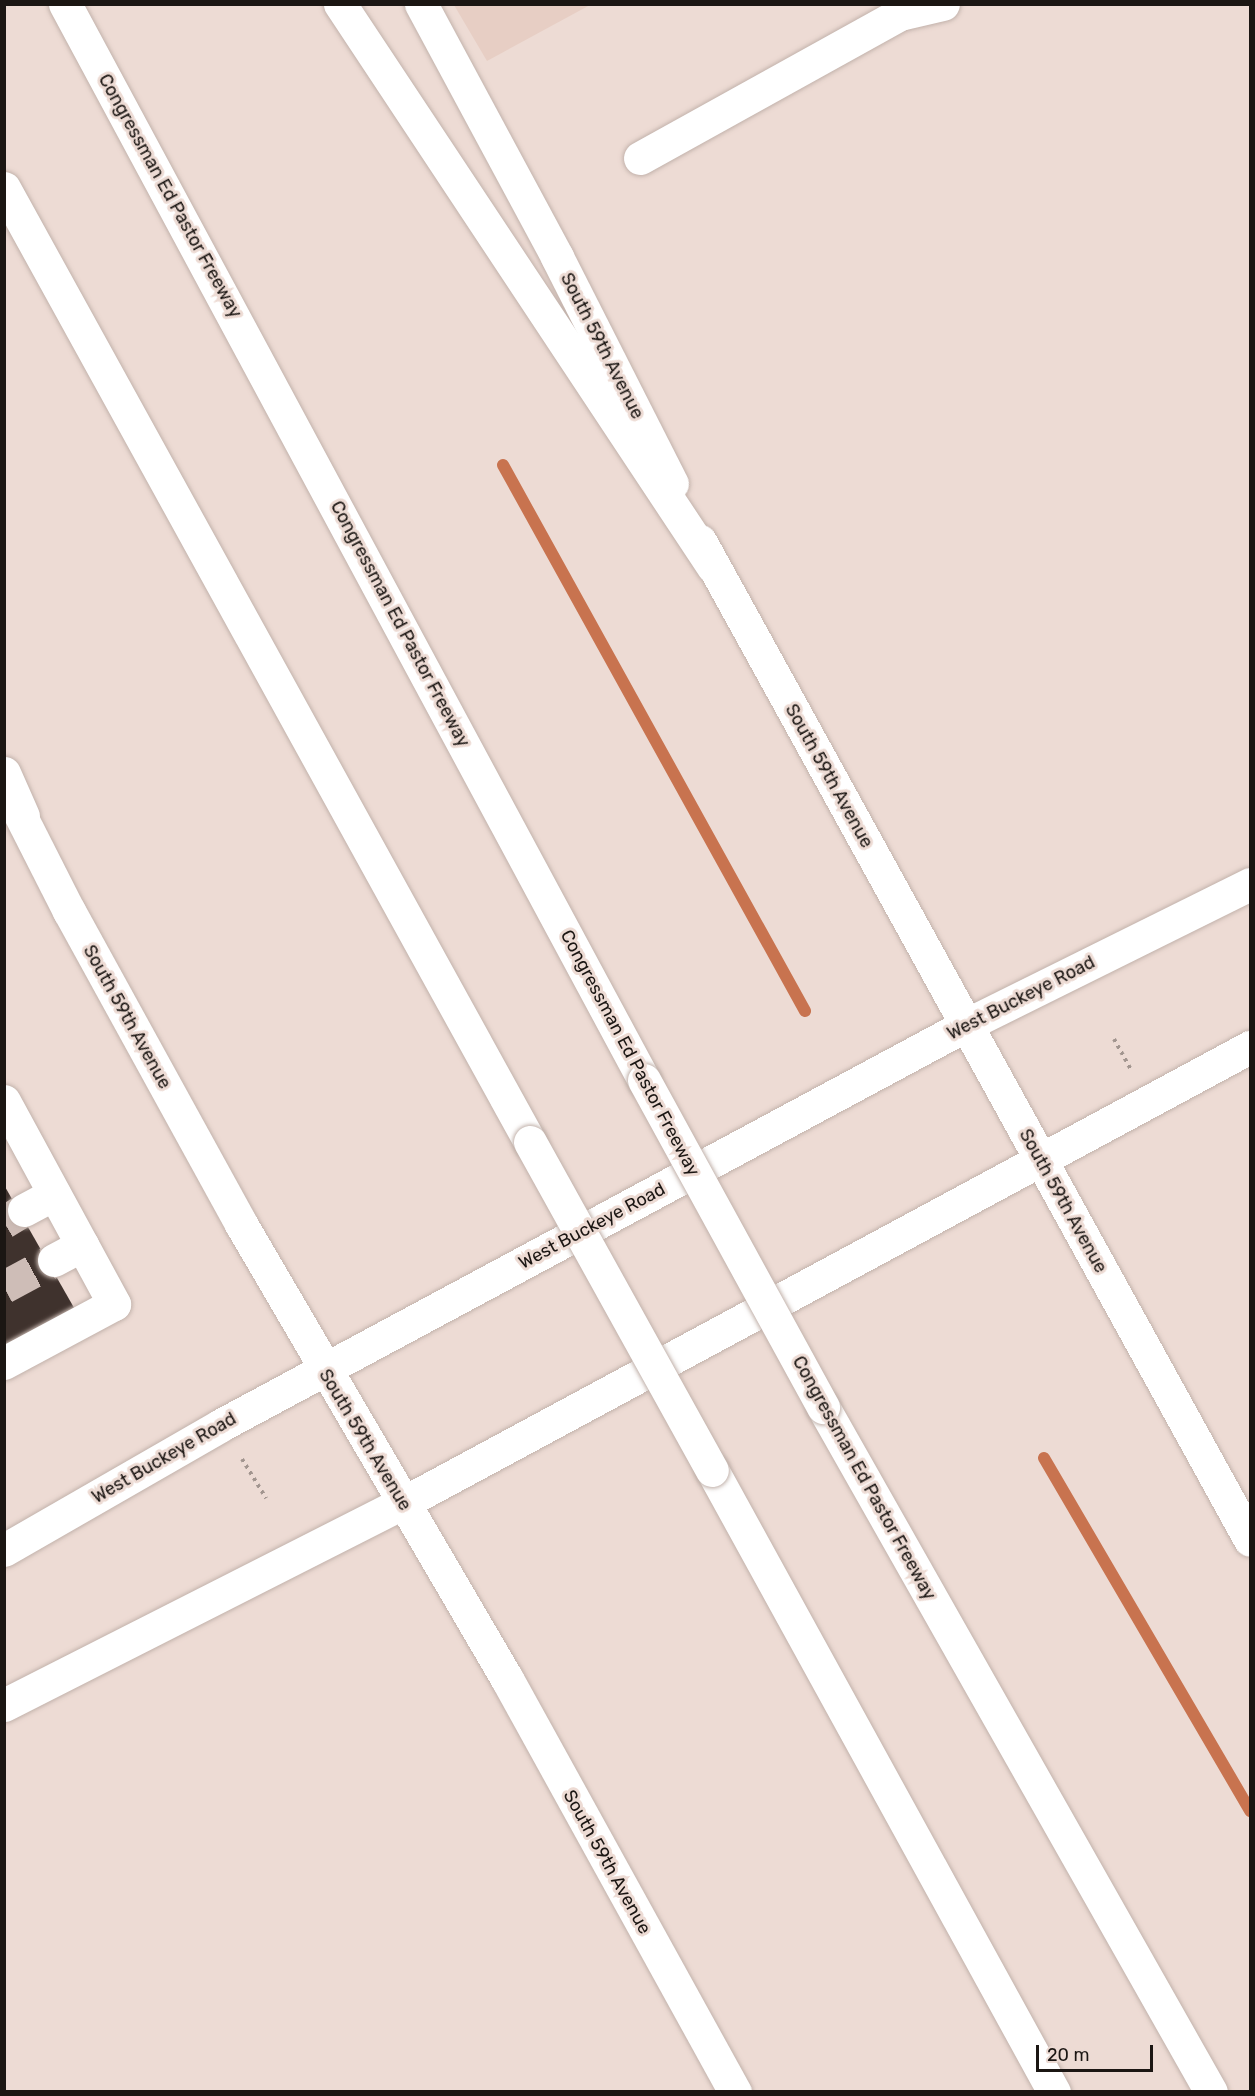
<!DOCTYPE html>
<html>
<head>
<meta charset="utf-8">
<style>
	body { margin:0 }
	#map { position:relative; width:1255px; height:2096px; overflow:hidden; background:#eddbd4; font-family:Rubik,sans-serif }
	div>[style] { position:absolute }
	.built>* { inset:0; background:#e7cec4 }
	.stream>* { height:12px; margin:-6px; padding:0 6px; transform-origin:6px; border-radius:6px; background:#c8734f }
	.building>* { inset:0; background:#3f322d }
	.minor-tunnel>* { height:33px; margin-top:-16.5px; transform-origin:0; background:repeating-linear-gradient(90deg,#cebdb7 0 33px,transparent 0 49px) }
	.path>* { height:4px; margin-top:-2px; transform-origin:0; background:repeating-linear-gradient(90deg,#a2958f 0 3px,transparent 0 7.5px) }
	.roads { filter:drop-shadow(0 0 2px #c2b2ab) drop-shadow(0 0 2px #c2b2ab) }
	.minor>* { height:33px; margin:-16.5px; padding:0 16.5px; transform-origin:16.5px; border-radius:16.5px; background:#fff }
	.major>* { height:33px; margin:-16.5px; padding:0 16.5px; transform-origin:16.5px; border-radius:16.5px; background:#fff }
	.highway>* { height:33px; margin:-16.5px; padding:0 16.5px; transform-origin:16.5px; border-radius:16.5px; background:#fff }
	.bridges { filter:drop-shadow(0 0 2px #c2b2ab) drop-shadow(0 0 2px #c2b2ab) }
	.highway-bridge>* { height:33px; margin:-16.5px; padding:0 16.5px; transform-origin:16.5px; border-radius:16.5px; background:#fff }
	span { translate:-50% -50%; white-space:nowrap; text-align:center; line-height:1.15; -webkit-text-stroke:6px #eddbd4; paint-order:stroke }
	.street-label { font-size:18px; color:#1b1613 }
	.frame { position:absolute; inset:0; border:6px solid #1b1613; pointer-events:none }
	.scale { position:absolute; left:1036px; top:2045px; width:117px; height:27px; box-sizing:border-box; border:3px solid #1b1613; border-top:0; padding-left:8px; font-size:18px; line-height:21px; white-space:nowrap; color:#1b1613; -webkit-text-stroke:4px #eddbd4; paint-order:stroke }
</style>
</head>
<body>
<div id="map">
	<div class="built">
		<div style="clip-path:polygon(454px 5px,590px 5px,487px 61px)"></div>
	</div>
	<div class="stream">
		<div style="left:503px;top:465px;width:624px;rotate:61.05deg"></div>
		<div style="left:1044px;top:1458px;width:409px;rotate:59.7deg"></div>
	</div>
	<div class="building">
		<div style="clip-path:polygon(4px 1185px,77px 1313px,4px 1354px)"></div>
	</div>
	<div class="minor-tunnel">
		<div style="left:4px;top:1222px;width:23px;rotate:-31deg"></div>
		<div style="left:4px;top:1287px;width:57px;rotate:-28.4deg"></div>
	</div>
	<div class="path">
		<div style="left:1114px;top:1039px;width:35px;rotate:61deg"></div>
		<div style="left:242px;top:1459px;width:46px;rotate:58.4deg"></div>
	</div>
	<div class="roads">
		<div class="minor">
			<div style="left:640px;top:158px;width:297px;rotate:-29deg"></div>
			<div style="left:900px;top:14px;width:44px;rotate:-13.1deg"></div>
			<div style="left:4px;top:1101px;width:231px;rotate:61.5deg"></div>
			<div style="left:114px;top:1304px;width:125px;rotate:151.8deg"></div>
			<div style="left:24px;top:1210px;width:34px;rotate:-28deg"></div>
			<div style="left:54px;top:1260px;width:32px;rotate:-28deg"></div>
		</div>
		<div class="major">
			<div style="left:421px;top:4px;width:287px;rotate:61.7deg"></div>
			<div style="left:557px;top:257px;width:254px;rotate:63.1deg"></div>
			<div style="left:700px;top:541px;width:1140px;rotate:61.16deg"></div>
			<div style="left:8px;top:791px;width:135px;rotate:63.1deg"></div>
			<div style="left:69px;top:911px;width:357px;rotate:61.2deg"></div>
			<div style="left:241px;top:1224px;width:527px;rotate:59.69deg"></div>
			<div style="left:507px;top:1679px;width:472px;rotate:61.1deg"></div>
			<div style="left:4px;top:1550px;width:250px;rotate:-29.9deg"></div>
			<div style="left:221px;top:1425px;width:846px;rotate:-28.23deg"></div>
			<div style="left:966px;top:1025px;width:317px;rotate:-26.4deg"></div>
			<div style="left:4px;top:1705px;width:447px;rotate:-26.9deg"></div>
			<div style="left:403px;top:1503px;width:962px;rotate:-28.3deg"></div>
		</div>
		<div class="highway">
			<div style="left:65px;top:4px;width:1222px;rotate:61.72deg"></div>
			<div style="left:340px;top:4px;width:675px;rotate:56.47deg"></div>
			<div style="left:4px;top:188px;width:1089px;rotate:61.13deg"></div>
			<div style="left:4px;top:773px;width:47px;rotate:66.2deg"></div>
			<div style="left:823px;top:1407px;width:787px;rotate:60.47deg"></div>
			<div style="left:712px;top:1470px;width:710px;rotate:61.2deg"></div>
		</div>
	</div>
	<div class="bridges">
		<div class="highway-bridge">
			<div style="left:644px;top:1080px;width:373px;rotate:61.3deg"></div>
			<div style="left:530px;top:1142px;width:375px;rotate:61deg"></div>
		</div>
	</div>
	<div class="street-label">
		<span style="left:170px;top:196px;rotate:61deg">Congressman Ed Pastor Freeway</span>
		<span style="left:602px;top:346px;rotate:63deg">South 59th Avenue</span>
		<span style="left:400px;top:624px;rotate:62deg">Congressman Ed Pastor Freeway</span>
		<span style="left:829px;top:776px;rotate:61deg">South 59th Avenue</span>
		<span style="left:1021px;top:998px;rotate:-27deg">West Buckeye Road</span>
		<span style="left:127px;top:1017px;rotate:61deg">South 59th Avenue</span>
		<span style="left:630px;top:1053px;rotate:62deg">Congressman Ed Pastor Freeway</span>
		<span style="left:1063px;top:1201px;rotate:61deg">South 59th Avenue</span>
		<span style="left:592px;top:1226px;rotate:-28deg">West Buckeye Road</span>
		<span style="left:365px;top:1440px;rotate:59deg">South 59th Avenue</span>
		<span style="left:164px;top:1458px;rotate:-30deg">West Buckeye Road</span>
		<span style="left:864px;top:1478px;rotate:61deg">Congressman Ed Pastor Freeway</span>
		<span style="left:607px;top:1862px;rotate:61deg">South 59th Avenue</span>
	</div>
	<div class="frame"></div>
	<div class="scale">20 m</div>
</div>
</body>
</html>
